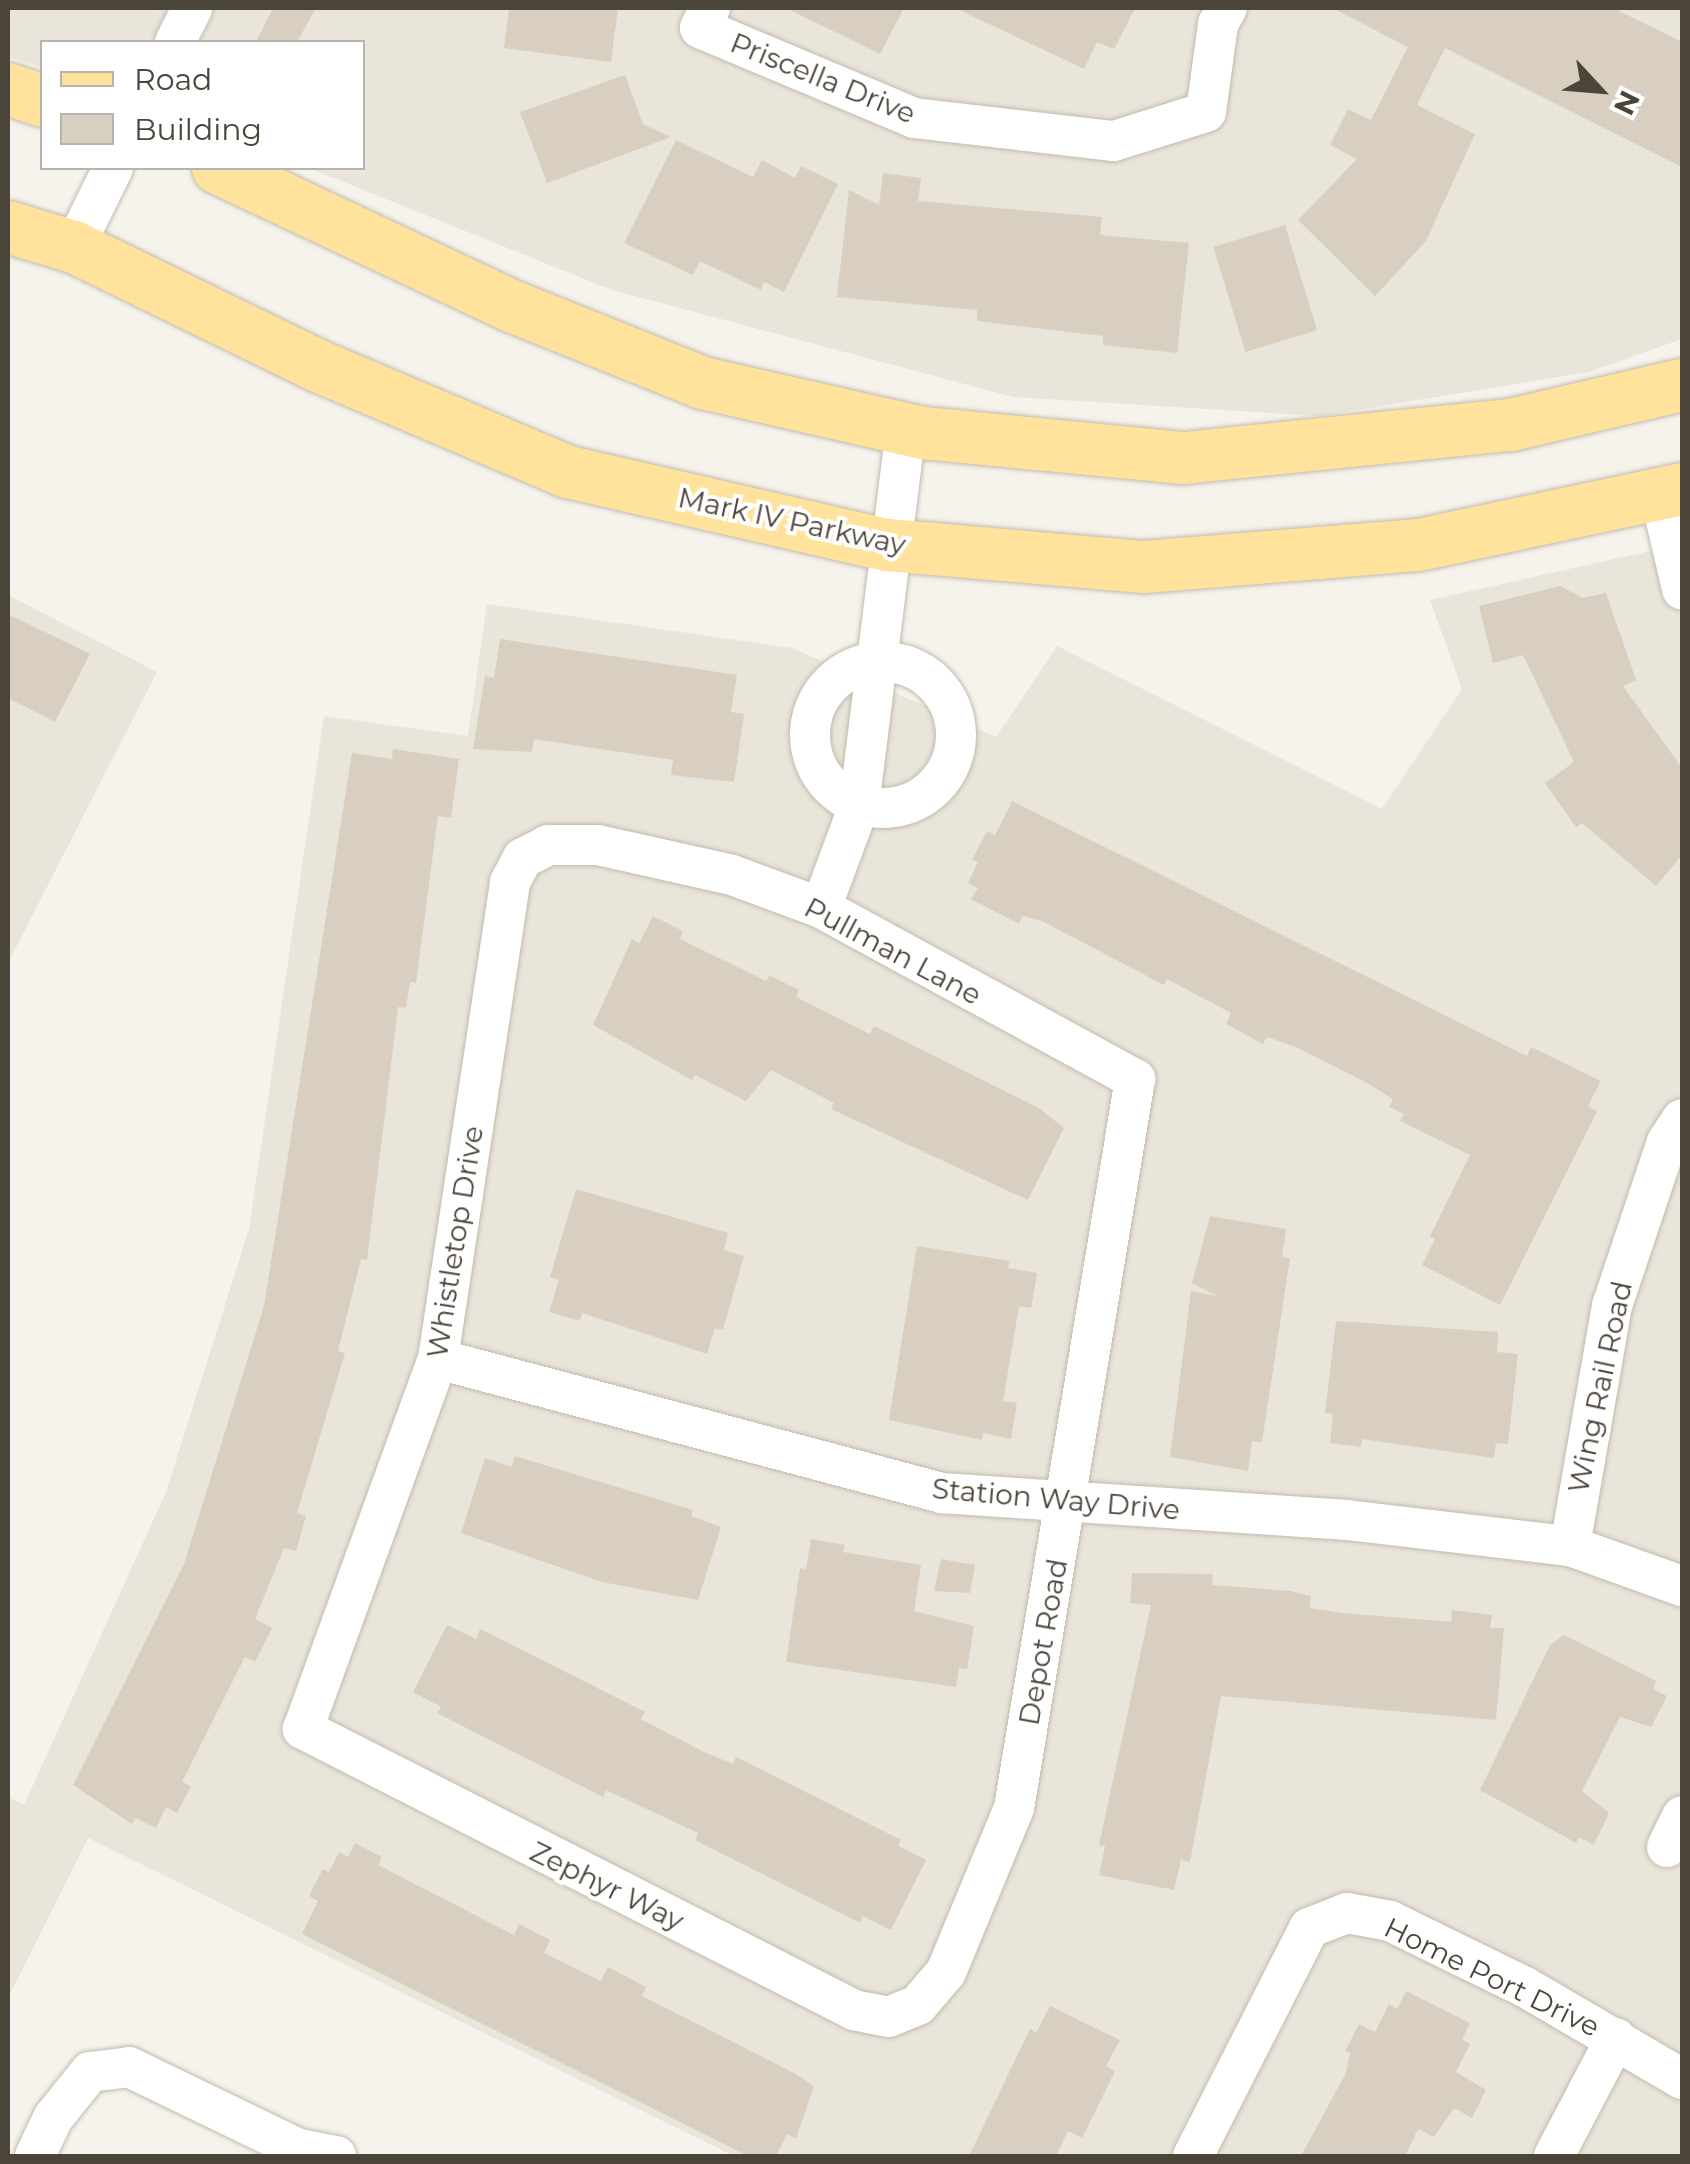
<!DOCTYPE html>
<html>
<head>
<meta charset="utf-8">
<style>
	body { margin:0 }
	#map { position:relative; width:1690px; height:2164px; overflow:hidden; background:#f6f3ec; font-family:Montserrat,sans-serif }
	div>[style] { position:absolute }
	.residential>* { inset:0; background:#eae5da }
	.building>* { inset:0; background:#d8cfc1; transform-origin:0 0 }
	.roads { filter:drop-shadow(0 0 2px #c2bbae) drop-shadow(0 0 2px #c2bbae) }
	.minor>* { height:40px; margin:-20px; padding:0 20px; transform-origin:20px; border-radius:20px; background:#fff }
	.minor>.ring { margin:-20px; padding:0; box-sizing:content-box; background:none; border:40px solid #fff; border-radius:50% }
	.major>* { height:52px; margin:-26px; padding:0 26px; transform-origin:26px; border-radius:26px; background:#ffe39c }
	span { translate:-50% -50%; white-space:nowrap; text-align:center; line-height:1.15; -webkit-text-stroke:8px #fff; paint-order:stroke }
	.street-label { font-size:28px; color:#4b4439 }
	.frame { position:absolute; inset:0; border:10px solid #4b4439; pointer-events:none }
	.legend { position:absolute; left:40px; top:40px; width:325px; height:130px; box-sizing:border-box; background:#fff; border:2px solid #b7b4b0; margin:0; padding:12px 18px; list-style:none; font-size:30px; color:#4b4439 }
	.legend li { display:flex; align-items:center; gap:20px; height:50px }
	.legend b { width:50px; border:2px solid #b7b4b0 }
	.north { position:absolute; left:1550px; top:40px; width:100px; height:100px; -webkit-text-stroke:8px #fff; paint-order:stroke; rotate:116deg; font-size:28px; font-weight:700; line-height:40px; text-align:center; color:#4b4439 }
	.north::after { content:''; display:block; margin:auto; width:35px; height:45px; background:#4b4439; clip-path:polygon(50% 0,100% 100%,50% 72%,0 100%) }
</style>
</head>
<body>
<div id="map">
	<div class="residential">
		<div style="clip-path:polygon(8px 8px,1682px 8px,1682px 339px,1589px 372px,1320px 416px,1013px 397px,612px 290px,309px 168px,362px 168px,362px 42px,42px 42px,42px 67px,8px 57px)"></div>
		<div style="clip-path:polygon(1682px 544px,1682px 2156px,734px 2156px,88px 1838px,8px 1998px,8px 1797px,24px 1805px,166px 1492px,249px 1229px,324px 716px,468px 736px,487px 604px,792px 648px,996px 737px,1057px 646px,1382px 809px,1462px 689px,1430px 600px)"></div>
		<div style="clip-path:polygon(8px 595px,157px 672px,8px 963px)"></div>
	</div>
	<div class="building">
		<div style="clip-path:polygon(273px 8px,316px 8px,297px 42px,256px 42px)"></div>
		<div style="clip-path:polygon(509px 8px,618px 8px,611px 62px,504px 48px)"></div>
		<div style="clip-path:polygon(786px 8px,904px 8px,880px 54px)"></div>
		<div style="clip-path:polygon(955px 8px,1135px 8px,1114px 49px,1097px 42px,1084px 69px)"></div>
		<div style="clip-path:polygon(1332px 8px,1613px 8px,1682px 42px,1682px 167px,1445px 48px,1417px 105px,1475px 134px,1426px 241px,1375px 296px,1298px 220px,1357px 159px,1330px 145px,1348px 109px,1371px 120px,1408px 47px)"></div>
		<div style="clip-path:polygon(625px 75px,643px 124px,671px 137px,547px 183px,520px 112px)"></div>
		<div style="clip-path:polygon(676px 140px,753px 177px,762px 160px,795px 178px,801px 166px,838px 184px,784px 292px,764px 282px,761px 290px,700px 261px,693px 275px,624px 243px)"></div>
		<div style="clip-path:polygon(883px 173px,921px 178px,918px 201px,1102px 217px,1100px 235px,1189px 243px,1177px 353px,1103px 345px,1103px 336px,977px 321px,977px 310px,837px 297px,849px 190px,879px 205px)"></div>
		<div style="left:1285px;top:225px;width:110px;height:75px;rotate:73deg"></div>
		<div style="clip-path:polygon(1560px 586px,1583px 598px,1606px 593px,1636px 680px,1623px 686px,1682px 768px,1682px 855px,1656px 886px,1582px 823px,1576px 827px,1545px 783px,1574px 762px,1523px 655px,1493px 663px,1479px 606px)"></div>
		<div style="clip-path:polygon(8px 614px,90px 654px,55px 722px,8px 698px)"></div>
		<div style="clip-path:polygon(500px 639px,737px 675px,731px 712px,744px 714px,734px 782px,671px 775px,673px 760px,534px 739px,532px 752px,473px 749px,485px 676px,494px 678px)"></div>
		<div style="clip-path:polygon(393px 749px,459px 759px,451px 818px,438px 816px,416px 983px,410px 982px,406px 1008px,398px 1007px,367px 1260px,361px 1259px,338px 1351px,345px 1353px,297px 1513px,306px 1516px,296px 1551px,284px 1548px,255px 1619px,272px 1628px,255px 1662px,245px 1657px,182px 1782px,191px 1786px,177px 1813px,166px 1807px,156px 1828px,135px 1818px,132px 1824px,73px 1785px,184px 1564px,264px 1306px,352px 753px,392px 759px)"></div>
		<div style="clip-path:polygon(1012px 801px,1527px 1056px,1531px 1047px,1601px 1081px,1588px 1106px,1597px 1111px,1500px 1305px,1422px 1265px,1435px 1239px,1430px 1236px,1470px 1155px,1400px 1121px,1404px 1114px,1389px 1107px,1393px 1099px,1367px 1083px,1296px 1047px,1267px 1037px,1263px 1044px,1226px 1024px,1231px 1013px,1167px 979px,1164px 985px,1042px 921px,1023px 916px,1019px 924px,971px 899px,978px 888px,968px 883px,978px 862px,972px 860px,987px 831px,995px 835px)"></div>
		<div style="clip-path:polygon(653px 916px,683px 931px,680px 939px,766px 981px,769px 975px,799px 990px,796px 997px,870px 1034px,874px 1026px,1039px 1108px,1064px 1128px,1028px 1200px,831px 1109px,834px 1103px,771px 1070px,746px 1101px,695px 1075px,692px 1080px,593px 1025px,632px 939px,639px 943px)"></div>
		<div style="clip-path:polygon(576px 1189px,728px 1233px,724px 1250px,744px 1256px,723px 1330px,715px 1328px,707px 1354px,582px 1313px,580px 1321px,549px 1312px,559px 1280px,550px 1277px)"></div>
		<div style="clip-path:polygon(1210px 1216px,1286px 1229px,1282px 1257px,1290px 1258px,1262px 1442px,1252px 1441px,1248px 1471px,1170px 1457px,1191px 1291px,1217px 1296px,1192px 1283px)"></div>
		<div style="clip-path:polygon(917px 1246px,1010px 1261px,1008px 1268px,1037px 1273px,1031px 1308px,1019px 1306px,1003px 1401px,1017px 1403px,1011px 1439px,983px 1433px,982px 1440px,889px 1420px)"></div>
		<div style="clip-path:polygon(1336px 1321px,1498px 1332px,1497px 1352px,1518px 1354px,1508px 1444px,1496px 1443px,1494px 1458px,1362px 1439px,1361px 1447px,1330px 1443px,1333px 1414px,1325px 1413px)"></div>
		<div style="clip-path:polygon(515px 1456px,693px 1510px,691px 1516px,721px 1527px,698px 1600px,602px 1582px,461px 1533px,485px 1458px,512px 1467px)"></div>
		<div style="clip-path:polygon(811px 1539px,845px 1545px,843px 1552px,921px 1565px,914px 1611px,974px 1626px,967px 1669px,959px 1668px,956px 1687px,786px 1662px,800px 1568px,806px 1569px)"></div>
		<div style="clip-path:polygon(941px 1559px,975px 1565px,970px 1593px,934px 1591px)"></div>
		<div style="clip-path:polygon(1132px 1573px,1213px 1574px,1212px 1585px,1290px 1591px,1311px 1596px,1310px 1608px,1342px 1613px,1451px 1622px,1452px 1610px,1492px 1615px,1490px 1628px,1504px 1628px,1496px 1720px,1221px 1696px,1190px 1862px,1181px 1860px,1174px 1890px,1099px 1875px,1105px 1846px,1099px 1845px,1151px 1605px,1130px 1603px)"></div>
		<div style="clip-path:polygon(447px 1625px,476px 1639px,480px 1629px,645px 1712px,641px 1719px,704px 1752px,733px 1764px,736px 1757px,901px 1840px,898px 1846px,926px 1860px,891px 1930px,863px 1916px,860px 1923px,695px 1840px,698px 1833px,606px 1790px,603px 1797px,437px 1713px,441px 1707px,413px 1692px)"></div>
		<div style="clip-path:polygon(1564px 1635px,1656px 1681px,1653px 1689px,1667px 1696px,1651px 1727px,1620px 1717px,1582px 1791px,1609px 1813px,1594px 1845px,1579px 1837px,1576px 1843px,1480px 1790px,1550px 1645px)"></div>
		<div style="clip-path:polygon(355px 1843px,382px 1857px,378px 1865px,514px 1935px,519px 1924px,550px 1940px,544px 1953px,601px 1981px,608px 1967px,646px 1987px,642px 1996px,794px 2073px,814px 2086px,796px 2139px,787px 2134px,776px 2156px,748px 2156px,302px 1934px,318px 1901px,309px 1896px,323px 1869px,329px 1872px,339px 1852px,348px 1857px)"></div>
		<div style="clip-path:polygon(1406px 1991px,1470px 2023px,1462px 2040px,1470px 2044px,1456px 2072px,1486px 2090px,1472px 2118px,1454px 2108px,1434px 2137px,1418px 2129px,1405px 2156px,1301px 2156px,1346px 2073px,1350px 2053px,1345px 2051px,1359px 2024px,1375px 2032px,1389px 2004px,1397px 2009px)"></div>
		<div style="clip-path:polygon(1050px 2006px,1120px 2040px,1106px 2066px,1115px 2071px,1082px 2138px,1068px 2131px,1056px 2156px,969px 2156px,1030px 2029px,1036px 2033px)"></div>
	</div>
	<div class="roads">
		<div class="minor">
			<div style="left:710px;top:8px;width:22px;rotate:117deg"></div>
			<div style="left:700px;top:28px;width:232px;rotate:22.8deg"></div>
			<div style="left:914px;top:118px;width:201px;rotate:6.6deg"></div>
			<div style="left:1114px;top:141px;width:96px;rotate:-17.5deg"></div>
			<div style="left:1206px;top:112px;width:89px;rotate:-82.2deg"></div>
			<div style="left:1218px;top:24px;width:18px;rotate:-61deg"></div>
			<div style="left:175px;top:42px;width:38px;rotate:-63deg"></div>
			<div style="left:74px;top:247px;width:88px;rotate:-63.7deg"></div>
			<div style="left:1660px;top:495px;width:97px;rotate:76.8deg"></div>
			<div class="ring" style="left:810px;top:662px;width:106px;height:106px"></div>
			<div style="left:548px;top:845px;width:50px"></div>
			<div style="left:598px;top:845px;width:137px;rotate:12.6deg"></div>
			<div style="left:732px;top:875px;width:95px;rotate:20.3deg"></div>
			<div style="left:821px;top:908px;width:358px;rotate:28.6deg"></div>
			<div style="left:1135px;top:1079px;width:739px;rotate:99.42deg"></div>
			<div style="left:1014px;top:1808px;width:178px;rotate:112.5deg"></div>
			<div style="left:946px;top:1972px;width:43px;rotate:130.3deg"></div>
			<div style="left:918px;top:2005px;width:31px;rotate:158deg"></div>
			<div style="left:889px;top:2017px;width:36px;rotate:-169deg"></div>
			<div style="left:854px;top:2010px;width:619px;rotate:-152.98deg"></div>
			<div style="left:303px;top:1729px;width:394px;rotate:-70deg"></div>
			<div style="left:438px;top:1359px;width:482px;rotate:-81.4deg"></div>
			<div style="left:510px;top:882px;width:27px;rotate:-62deg"></div>
			<div style="left:523px;top:858px;width:28px;rotate:-27deg"></div>
			<div style="left:821px;top:908px;width:109px;rotate:-69.6deg"></div>
			<div style="left:859px;top:806px;width:380px;rotate:-82.9deg"></div>
			<div style="left:438px;top:1359px;width:522px;rotate:14.89deg"></div>
			<div style="left:942px;top:1493px;width:406px;rotate:3.8deg"></div>
			<div style="left:1347px;top:1520px;width:225px;rotate:6.7deg"></div>
			<div style="left:1570px;top:1546px;width:119px;rotate:19.7deg"></div>
			<div style="left:1570px;top:1546px;width:244px;rotate:-80.1deg"></div>
			<div style="left:1612px;top:1306px;width:173px;rotate:-71.5deg"></div>
			<div style="left:1667px;top:1142px;width:27px;rotate:-57deg"></div>
			<div style="left:1667px;top:1847px;width:34px;rotate:-64deg"></div>
			<div style="left:35px;top:2156px;width:42px;rotate:-64.7deg"></div>
			<div style="left:53px;top:2118px;width:59px;rotate:-51.2deg"></div>
			<div style="left:90px;top:2072px;width:39px;rotate:-7deg"></div>
			<div style="left:129px;top:2067px;width:189px;rotate:25.8deg"></div>
			<div style="left:299px;top:2149px;width:38px;rotate:11deg"></div>
			<div style="left:1193px;top:2156px;width:256px;rotate:-63deg"></div>
			<div style="left:1309px;top:1928px;width:41px;rotate:-21.5deg"></div>
			<div style="left:1347px;top:1913px;width:44px;rotate:10.5deg"></div>
			<div style="left:1390px;top:1921px;width:150px;rotate:26.1deg"></div>
			<div style="left:1525px;top:1987px;width:182px;rotate:30.4deg"></div>
			<div style="left:1554px;top:2156px;width:133px;rotate:-62.3deg"></div>
		</div>
		<div class="major">
			<div style="left:8px;top:89px;width:36px;rotate:19deg"></div>
			<div style="left:218px;top:168px;width:327px;rotate:25.2deg"></div>
			<div style="left:514px;top:307px;width:204px;rotate:21.9deg"></div>
			<div style="left:703px;top:383px;width:226px;rotate:12.8deg"></div>
			<div style="left:923px;top:433px;width:262px;rotate:5.5deg"></div>
			<div style="left:1184px;top:458px;width:329px;rotate:-5.8deg"></div>
			<div style="left:1511px;top:425px;width:176px;rotate:-13.2deg"></div>
			<div style="left:8px;top:227px;width:69px;rotate:16.9deg"></div>
			<div style="left:74px;top:247px;width:269px;rotate:26deg"></div>
			<div style="left:316px;top:365px;width:274px;rotate:23deg"></div>
			<div style="left:568px;top:472px;width:327px;rotate:12.9deg"></div>
			<div style="left:887px;top:545px;width:258px;rotate:4.9deg"></div>
			<div style="left:1144px;top:567px;width:276px;rotate:-4.6deg"></div>
			<div style="left:1419px;top:545px;width:269px;rotate:-12deg"></div>
		</div>
	</div>
	<div class="street-label">
		<span style="left:823px;top:78px;rotate:22deg">Priscella Drive</span>
		<span style="left:792px;top:521px;rotate:12deg">Mark IV Parkway</span>
		<span style="left:893px;top:951px;rotate:28deg">Pullman Lane</span>
		<span style="left:455px;top:1242px;rotate:-81deg">Whistletop Drive</span>
		<span style="left:1600px;top:1387px;rotate:-78deg">Wing Rail Road</span>
		<span style="left:1056px;top:1499px;rotate:5deg">Station Way Drive</span>
		<span style="left:1043px;top:1642px;rotate:-80deg">Depot Road</span>
		<span style="left:607px;top:1886px;rotate:26deg">Zephyr Way</span>
		<span style="left:1492px;top:1977px;rotate:26deg">Home Port Drive</span>
	</div>
	<div class="frame"></div>
	<ul class="legend">
	<li><b style="height:12px;background:#ffe39c"></b>Road</li>
	<li><b style="height:28px;background:#d8cfc1"></b>Building</li>
	</ul>
	<div class="north">N</div>
</div>
</body>
</html>
